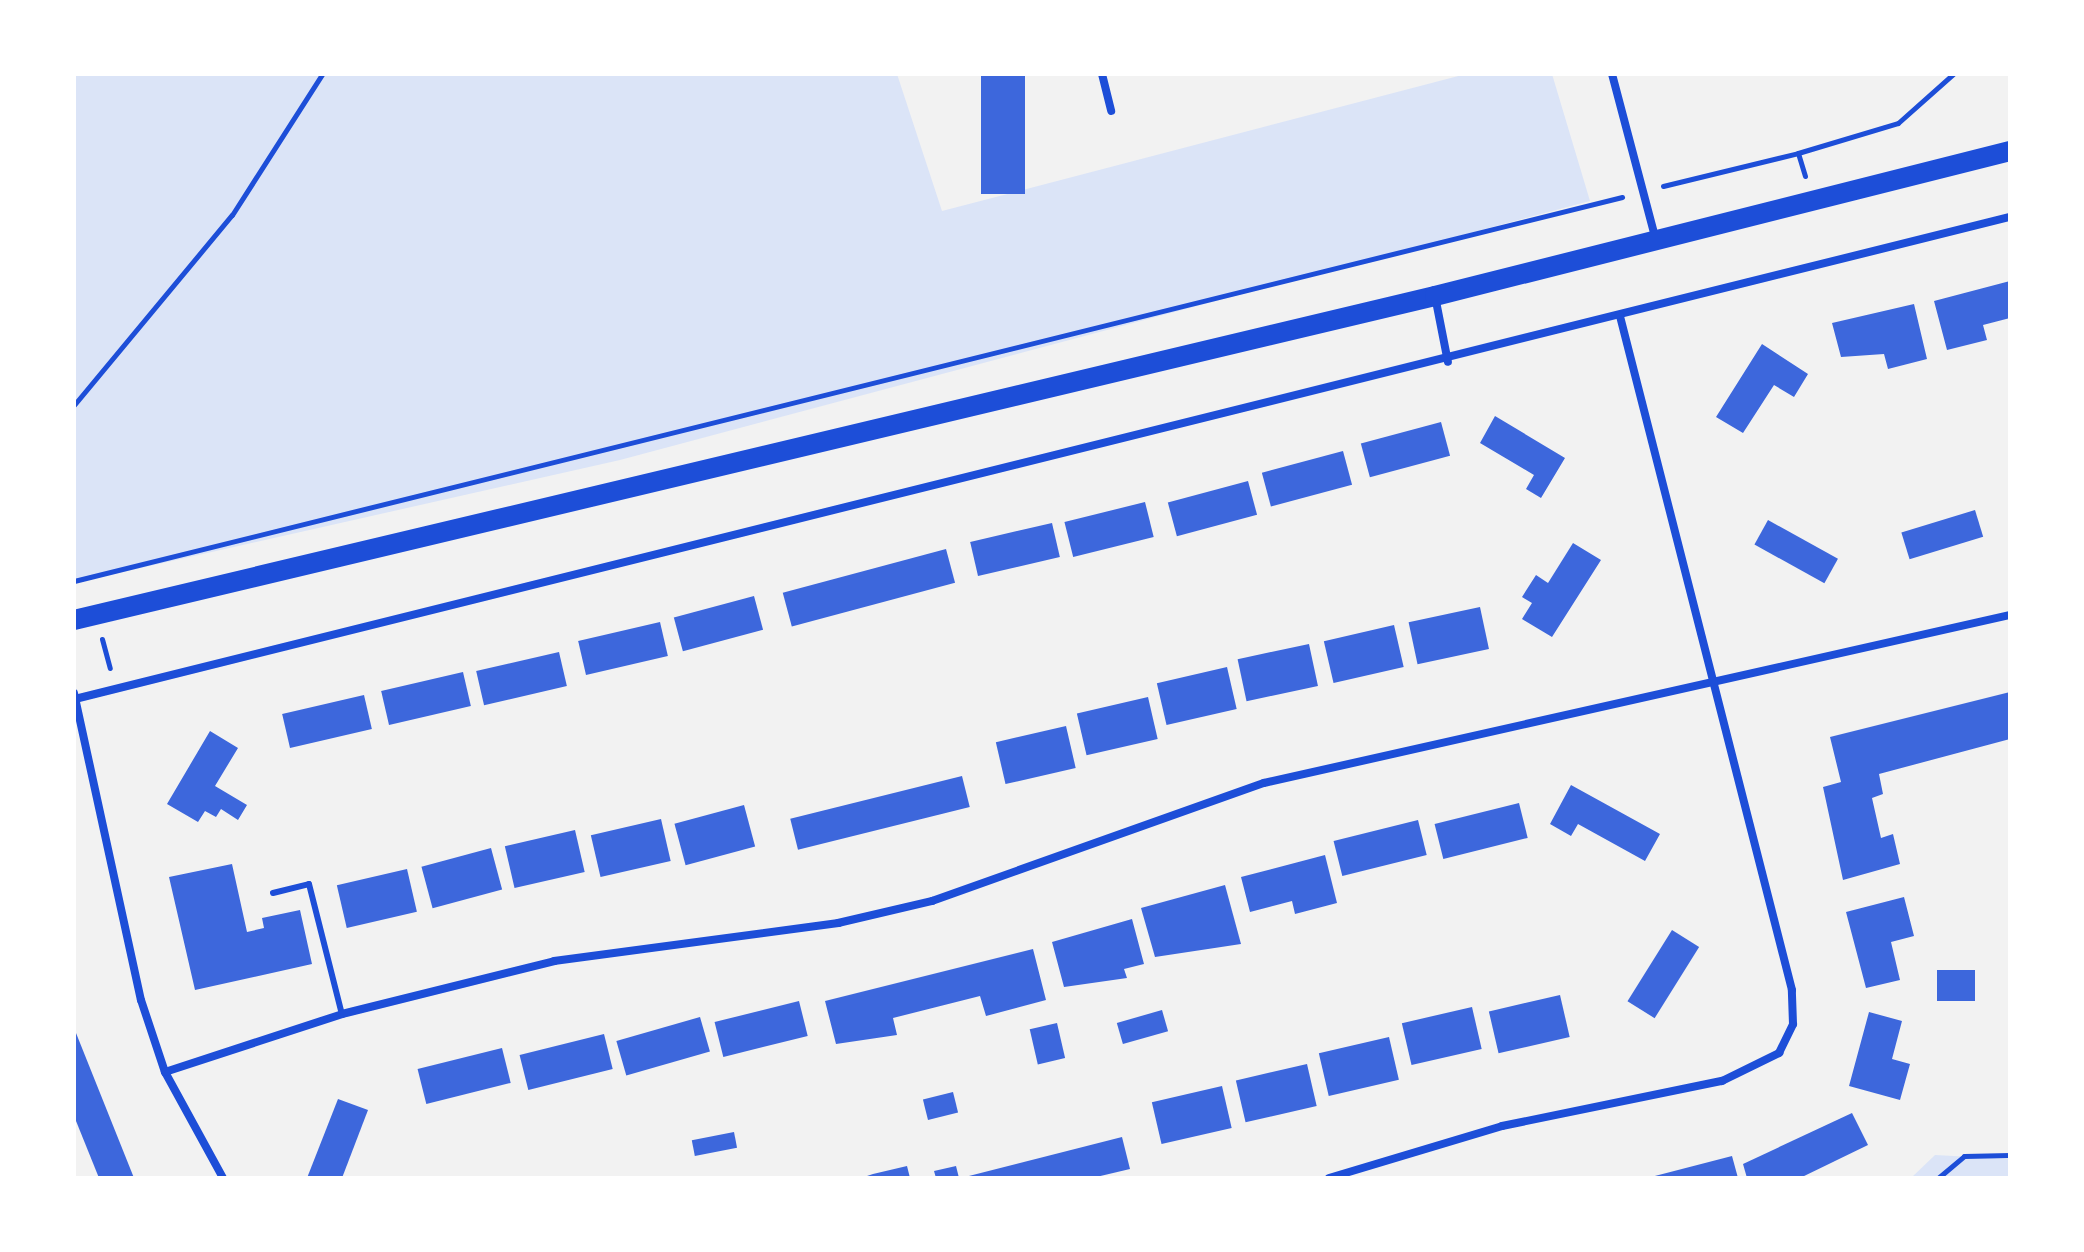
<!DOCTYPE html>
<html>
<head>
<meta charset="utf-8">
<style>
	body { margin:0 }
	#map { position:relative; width:2084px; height:1252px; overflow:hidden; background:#f2f2f2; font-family:Arial,sans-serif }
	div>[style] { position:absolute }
	.green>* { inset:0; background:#dbe4f7 }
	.building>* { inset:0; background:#3d67dc; transform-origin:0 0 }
	.path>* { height:5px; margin:-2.5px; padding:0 2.5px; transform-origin:2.5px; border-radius:2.5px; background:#1d4ed8 }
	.service>* { height:6px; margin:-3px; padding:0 3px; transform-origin:3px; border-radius:3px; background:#1d4ed8 }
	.minor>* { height:8px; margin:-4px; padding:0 4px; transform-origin:4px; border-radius:4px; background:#1d4ed8 }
	.primary>* { height:20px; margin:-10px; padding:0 10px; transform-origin:10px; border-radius:10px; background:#1d4ed8 }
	span { translate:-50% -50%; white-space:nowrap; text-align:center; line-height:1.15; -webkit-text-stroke:6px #fff; paint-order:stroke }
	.frame { position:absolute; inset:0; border:76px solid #fff; pointer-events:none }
</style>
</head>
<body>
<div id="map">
	<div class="green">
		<div style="clip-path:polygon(74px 74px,897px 74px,942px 211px,1466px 74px,1552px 74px,1590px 201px,620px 460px,74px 583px)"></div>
		<div style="clip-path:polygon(1935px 1155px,2010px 1159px,2010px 1178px,1911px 1178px)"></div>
	</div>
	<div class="building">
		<div style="left:981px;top:74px;width:44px;height:120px"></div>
		<div style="clip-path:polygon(2010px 281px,2010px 318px,1983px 325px,1987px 340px,1947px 350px,1934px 301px)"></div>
		<div style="clip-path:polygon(1914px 304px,1927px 359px,1888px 369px,1884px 354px,1841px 357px,1832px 323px)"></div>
		<div style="clip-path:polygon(1762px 344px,1808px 374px,1794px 397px,1774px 385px,1743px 433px,1716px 417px)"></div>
		<div style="clip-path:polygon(1495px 416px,1565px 458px,1541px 498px,1526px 489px,1534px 475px,1480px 443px)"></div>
		<div style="left:1441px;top:422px;width:35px;height:83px;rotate:75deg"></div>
		<div style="left:1343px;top:451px;width:35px;height:84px;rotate:75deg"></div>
		<div style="left:1248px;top:481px;width:35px;height:83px;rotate:75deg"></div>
		<div style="left:1145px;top:502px;width:36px;height:83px;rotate:76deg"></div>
		<div style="left:1975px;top:510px;width:28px;height:77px;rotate:73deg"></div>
		<div style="left:1768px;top:520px;width:80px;height:28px;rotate:29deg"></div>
		<div style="left:1052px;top:523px;width:35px;height:84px;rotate:77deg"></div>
		<div style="clip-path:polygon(1573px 543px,1601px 560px,1552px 637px,1522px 619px,1532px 603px,1522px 597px,1536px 575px,1548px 583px)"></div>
		<div style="left:946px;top:549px;width:35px;height:169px;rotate:75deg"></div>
		<div style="left:754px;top:596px;width:35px;height:83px;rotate:75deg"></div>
		<div style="left:1480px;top:607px;width:43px;height:73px;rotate:78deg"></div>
		<div style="left:660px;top:622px;width:35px;height:84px;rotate:77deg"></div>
		<div style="left:1394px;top:625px;width:43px;height:72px;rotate:77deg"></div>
		<div style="left:1309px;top:644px;width:43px;height:73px;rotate:78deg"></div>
		<div style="left:559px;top:652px;width:35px;height:85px;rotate:77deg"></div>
		<div style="left:1227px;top:667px;width:43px;height:72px;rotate:77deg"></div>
		<div style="left:463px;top:672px;width:35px;height:84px;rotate:77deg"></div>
		<div style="clip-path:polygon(2010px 692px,2010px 739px,1879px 774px,1883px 794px,1872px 798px,1881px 838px,1893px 834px,1900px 864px,1843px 880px,1823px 787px,1841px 782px,1830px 737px)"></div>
		<div style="left:364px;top:695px;width:35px;height:84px;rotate:77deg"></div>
		<div style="left:1148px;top:697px;width:43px;height:73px;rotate:77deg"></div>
		<div style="left:1066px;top:726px;width:43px;height:72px;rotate:77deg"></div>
		<div style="clip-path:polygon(210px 731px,238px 748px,215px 786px,247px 805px,238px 820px,221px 809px,216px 817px,205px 811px,198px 822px,167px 804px)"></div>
		<div style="left:962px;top:776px;width:32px;height:177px;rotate:76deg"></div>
		<div style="clip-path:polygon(1571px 785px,1660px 834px,1645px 861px,1578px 824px,1571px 836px,1550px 824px)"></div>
		<div style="left:1519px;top:803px;width:36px;height:87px;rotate:76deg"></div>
		<div style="left:744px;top:805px;width:43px;height:72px;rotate:75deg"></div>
		<div style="left:661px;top:819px;width:43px;height:72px;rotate:77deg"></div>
		<div style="left:1418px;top:820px;width:36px;height:87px;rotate:76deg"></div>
		<div style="left:575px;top:830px;width:43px;height:72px;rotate:77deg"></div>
		<div style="left:491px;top:848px;width:43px;height:72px;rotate:75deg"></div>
		<div style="clip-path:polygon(1325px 855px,1337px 903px,1295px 914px,1292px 901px,1250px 912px,1241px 877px)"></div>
		<div style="clip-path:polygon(232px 864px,247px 932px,264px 928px,262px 918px,300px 910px,312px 964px,195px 990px,169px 877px)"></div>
		<div style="left:407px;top:869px;width:44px;height:72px;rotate:77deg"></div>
		<div style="clip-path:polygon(1225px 885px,1241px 944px,1155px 957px,1141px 908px)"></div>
		<div style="clip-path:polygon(1904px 897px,1914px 936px,1891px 942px,1900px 980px,1866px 988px,1846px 912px)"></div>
		<div style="clip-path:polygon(1132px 919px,1144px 964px,1124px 969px,1127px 978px,1064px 987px,1052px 942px)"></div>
		<div style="left:1672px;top:930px;width:32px;height:84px;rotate:32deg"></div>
		<div style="clip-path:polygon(1033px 949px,1046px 1000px,986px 1016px,980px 996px,893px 1018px,897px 1035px,836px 1044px,825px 1001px)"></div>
		<div style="left:1937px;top:970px;width:38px;height:31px"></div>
		<div style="left:1560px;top:995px;width:43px;height:73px;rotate:77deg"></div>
		<div style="left:799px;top:1001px;width:36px;height:87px;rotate:76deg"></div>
		<div style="left:1472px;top:1007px;width:43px;height:72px;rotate:77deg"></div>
		<div style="left:1162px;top:1010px;width:22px;height:47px;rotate:74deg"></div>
		<div style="clip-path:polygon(1869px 1012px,1902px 1021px,1892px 1059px,1910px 1064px,1900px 1100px,1849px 1086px)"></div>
		<div style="left:700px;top:1017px;width:36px;height:87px;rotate:74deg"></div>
		<div style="left:1057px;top:1023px;width:36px;height:28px;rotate:77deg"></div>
		<div style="clip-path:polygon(74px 1028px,134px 1178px,99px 1178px,74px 1116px)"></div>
		<div style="left:604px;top:1034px;width:36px;height:87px;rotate:76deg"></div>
		<div style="left:1389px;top:1037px;width:44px;height:72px;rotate:77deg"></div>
		<div style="left:502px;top:1048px;width:36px;height:87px;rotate:76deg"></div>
		<div style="left:1307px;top:1064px;width:43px;height:73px;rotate:77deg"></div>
		<div style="left:1222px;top:1086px;width:43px;height:72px;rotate:77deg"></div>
		<div style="left:953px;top:1092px;width:21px;height:31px;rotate:76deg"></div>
		<div style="clip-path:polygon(338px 1099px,368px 1110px,342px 1178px,307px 1178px)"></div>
		<div style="clip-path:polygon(1852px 1113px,1868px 1145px,1800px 1178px,1747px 1178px,1743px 1164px)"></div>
		<div style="left:734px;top:1132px;width:16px;height:43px;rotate:79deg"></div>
		<div style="clip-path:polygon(1122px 1137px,1130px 1169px,1092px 1178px,961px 1178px)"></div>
		<div style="clip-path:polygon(1732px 1156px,1738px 1178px,1652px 1178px,1651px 1177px)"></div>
		<div style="clip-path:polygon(907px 1166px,910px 1178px,861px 1178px,873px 1174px)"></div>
		<div style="clip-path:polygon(956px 1166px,959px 1178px,936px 1178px,934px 1171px)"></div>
	</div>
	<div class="path">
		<div style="left:1805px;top:176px;width:24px;rotate:-107deg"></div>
		<div style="left:1798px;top:153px;width:104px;rotate:-16.7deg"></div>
		<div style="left:1898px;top:123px;width:74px;rotate:-41.7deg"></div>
		<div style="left:1663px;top:186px;width:139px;rotate:-13.7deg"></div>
		<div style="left:74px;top:405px;width:247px;rotate:-50.3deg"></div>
		<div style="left:232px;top:215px;width:167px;rotate:-57.4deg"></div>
		<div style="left:74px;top:581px;width:1595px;rotate:-13.93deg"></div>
		<div style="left:102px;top:639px;width:30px;rotate:75deg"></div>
		<div style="left:1938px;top:1178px;width:34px;rotate:-40deg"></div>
		<div style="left:1964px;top:1156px;width:46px;rotate:-1.2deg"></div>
	</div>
	<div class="service">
		<div style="left:273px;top:893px;width:37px;rotate:-14deg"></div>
		<div style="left:309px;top:884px;width:134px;rotate:75.8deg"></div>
	</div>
	<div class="minor">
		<div style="left:1102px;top:74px;width:38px;rotate:76deg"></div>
		<div style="left:1612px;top:74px;width:172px;rotate:75.2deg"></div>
		<div style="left:1435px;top:296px;width:67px;rotate:78.9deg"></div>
		<div style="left:74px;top:693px;width:314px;rotate:77.7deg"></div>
		<div style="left:141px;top:1000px;width:76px;rotate:71.6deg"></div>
		<div style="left:165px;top:1072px;width:121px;rotate:61.3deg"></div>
		<div style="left:75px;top:699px;width:1994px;rotate:-13.99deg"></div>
		<div style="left:165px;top:1072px;width:186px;rotate:-18.1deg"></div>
		<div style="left:342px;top:1014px;width:219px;rotate:-14deg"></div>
		<div style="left:554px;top:961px;width:287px;rotate:-7.6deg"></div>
		<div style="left:838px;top:923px;width:97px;rotate:-13.2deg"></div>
		<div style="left:932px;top:901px;width:352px;rotate:-19.6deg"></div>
		<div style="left:1264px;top:783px;width:765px;rotate:-12.69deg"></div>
		<div style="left:1329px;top:1178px;width:181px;rotate:-16.7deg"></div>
		<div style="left:1502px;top:1126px;width:225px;rotate:-11.6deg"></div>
		<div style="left:1722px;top:1081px;width:64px;rotate:-26.2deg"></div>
		<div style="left:1779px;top:1053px;width:32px;rotate:-64deg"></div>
		<div style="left:1793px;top:1024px;width:34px;rotate:-92deg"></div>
		<div style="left:1792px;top:990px;width:696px;rotate:-104.32deg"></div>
	</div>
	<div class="primary">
		<div style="left:74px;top:620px;width:1399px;rotate:-13.39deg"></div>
		<div style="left:1435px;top:296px;width:593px;rotate:-14.15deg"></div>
	</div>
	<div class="frame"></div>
</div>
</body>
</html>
